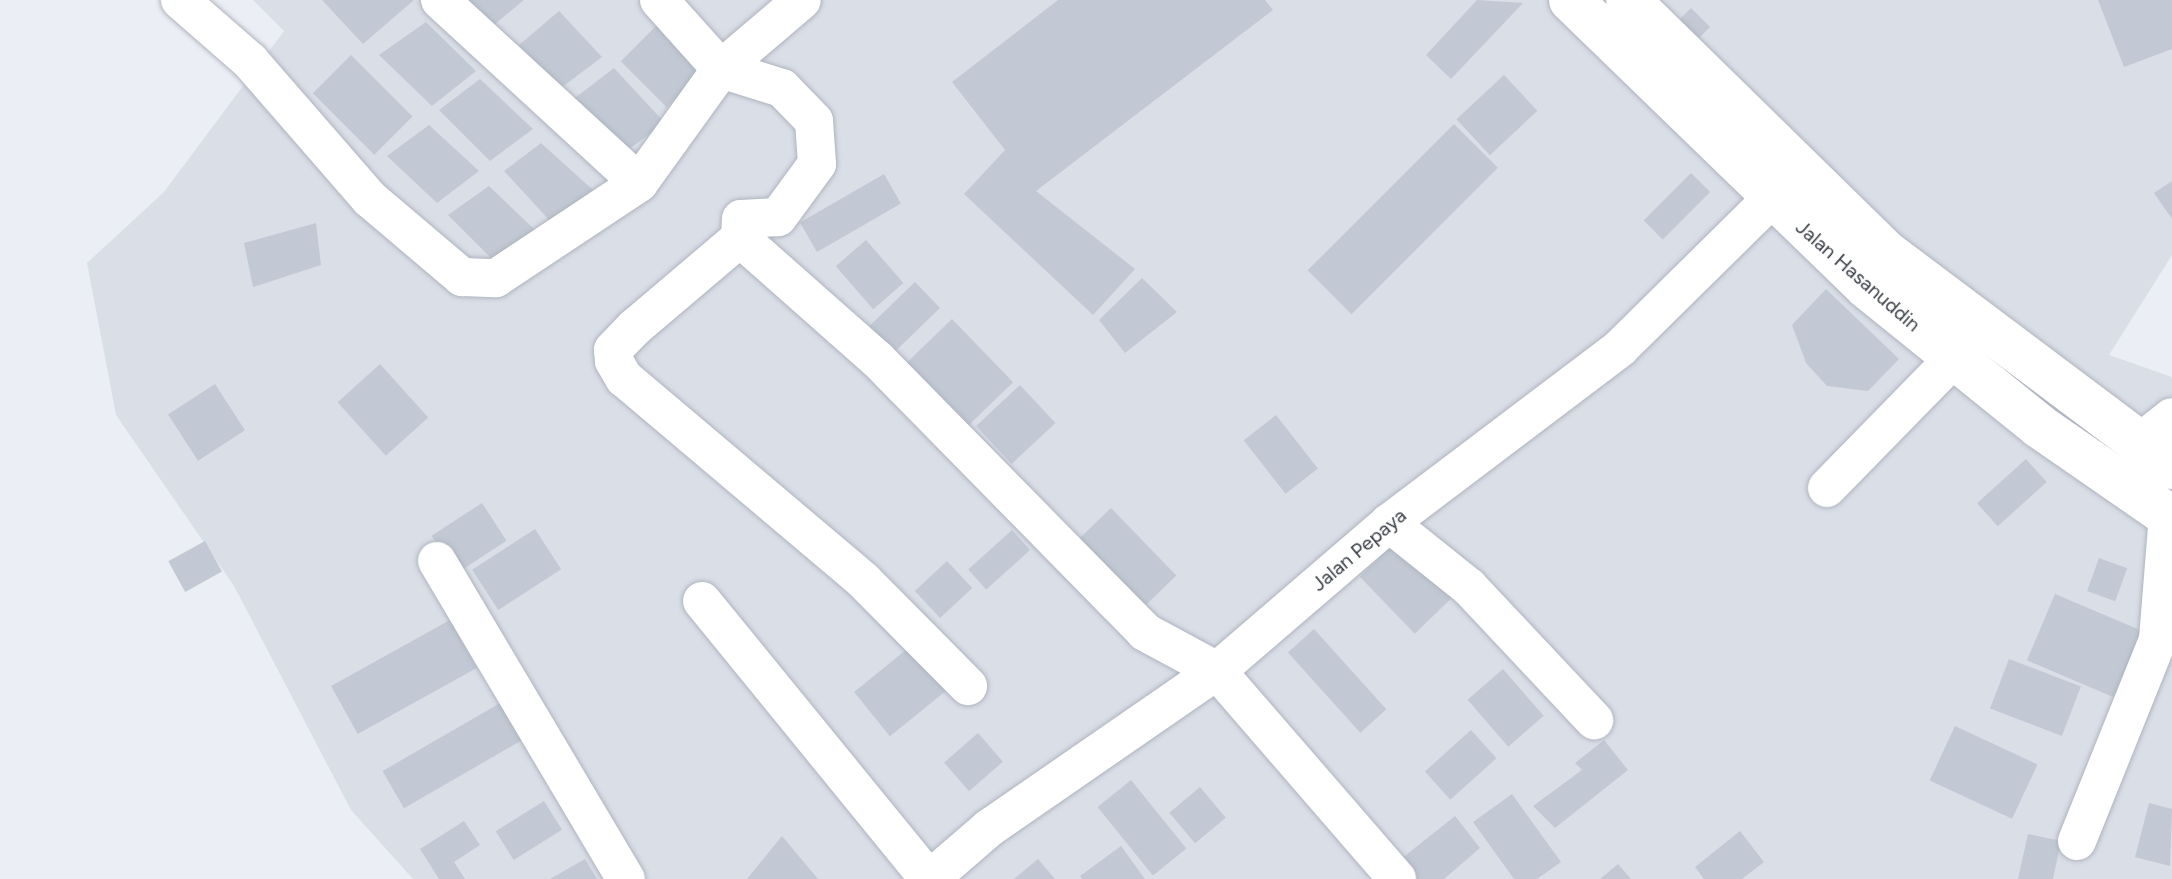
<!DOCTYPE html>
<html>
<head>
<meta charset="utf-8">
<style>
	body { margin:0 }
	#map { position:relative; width:2172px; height:879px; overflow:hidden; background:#ebeef4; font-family:Figtree,sans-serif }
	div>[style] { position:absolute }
	.residential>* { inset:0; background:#dadee7 }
	.building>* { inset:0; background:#c2c9d4; transform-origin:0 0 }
	.roads { filter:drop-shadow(0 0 2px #aeb4be) drop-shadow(0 0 2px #aeb4be) }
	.minor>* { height:38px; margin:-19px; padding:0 19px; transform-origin:19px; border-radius:19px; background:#fff }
	.tertiary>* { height:44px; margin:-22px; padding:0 22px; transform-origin:22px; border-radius:22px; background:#fff }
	span { translate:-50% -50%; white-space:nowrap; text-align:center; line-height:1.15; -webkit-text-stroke:6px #fff; paint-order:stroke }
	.street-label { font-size:20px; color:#3a3f47 }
</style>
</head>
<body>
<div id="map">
	<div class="residential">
		<div style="clip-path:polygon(253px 0,2172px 0,2172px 255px,2109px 355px,2172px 377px,2172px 879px,413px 879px,351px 810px,234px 586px,116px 415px,87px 263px,164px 192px,284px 31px)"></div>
	</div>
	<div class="building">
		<div style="clip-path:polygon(322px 0,414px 0,363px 44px)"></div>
		<div style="clip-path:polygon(461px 0,524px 0,489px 29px)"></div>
		<div style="clip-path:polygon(1058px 0,1265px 0,1273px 10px,1036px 191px,1135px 269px,1093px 315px,964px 194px,1005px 150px,952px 82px)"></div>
		<div style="clip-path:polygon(1477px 0,1523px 3px,1451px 79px,1426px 55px)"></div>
		<div style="clip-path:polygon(2098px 0,2172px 0,2172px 49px,2124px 67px)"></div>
		<div style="left:1691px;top:8px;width:27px;height:17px;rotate:45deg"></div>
		<div style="clip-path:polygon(559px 11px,602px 57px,561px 88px,519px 45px)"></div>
		<div style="clip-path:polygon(426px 22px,476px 71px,432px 106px,379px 55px)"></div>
		<div style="left:659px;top:23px;width:65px;height:54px;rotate:45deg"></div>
		<div style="left:351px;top:55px;width:87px;height:54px;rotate:45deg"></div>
		<div style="clip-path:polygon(614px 68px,665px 123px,622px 154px,571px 101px)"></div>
		<div style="left:1504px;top:75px;width:49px;height:65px;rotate:47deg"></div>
		<div style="clip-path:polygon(480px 79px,533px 129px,490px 161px,439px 110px)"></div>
		<div style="left:1454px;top:124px;width:62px;height:207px;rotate:45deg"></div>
		<div style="clip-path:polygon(429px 125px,479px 171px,437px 203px,387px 156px)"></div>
		<div style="clip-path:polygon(541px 143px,593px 190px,551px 222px,504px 171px)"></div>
		<div style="left:1691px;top:173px;width:27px;height:67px;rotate:45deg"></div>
		<div style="left:884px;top:174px;width:34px;height:97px;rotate:60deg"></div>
		<div style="clip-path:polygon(2172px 181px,2172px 219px,2154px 193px)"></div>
		<div style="clip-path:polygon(489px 186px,536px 231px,493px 260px,448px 215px)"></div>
		<div style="clip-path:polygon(316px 223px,321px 265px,253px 287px,244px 243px)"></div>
		<div style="left:866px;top:240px;width:57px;height:40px;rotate:49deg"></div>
		<div style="clip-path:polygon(1142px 278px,1177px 312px,1125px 353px,1099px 320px)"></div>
		<div style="left:915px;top:282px;width:36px;height:63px;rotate:46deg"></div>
		<div style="clip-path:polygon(1826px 289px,1899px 359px,1868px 391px,1827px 386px,1806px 363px,1792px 325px)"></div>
		<div style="left:952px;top:319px;width:88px;height:67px;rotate:46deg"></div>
		<div style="left:380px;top:364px;width:72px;height:57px;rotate:48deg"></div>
		<div style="left:215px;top:384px;width:55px;height:56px;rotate:57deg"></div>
		<div style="left:1020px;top:385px;width:52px;height:60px;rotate:47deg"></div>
		<div style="left:1276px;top:415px;width:68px;height:41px;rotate:52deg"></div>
		<div style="left:2026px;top:459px;width:31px;height:66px;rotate:48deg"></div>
		<div style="left:482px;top:503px;width:45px;height:60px;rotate:57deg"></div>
		<div style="left:1111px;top:508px;width:94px;height:54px;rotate:46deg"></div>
		<div style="left:535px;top:529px;width:48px;height:75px;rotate:57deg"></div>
		<div style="left:1012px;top:530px;width:27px;height:59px;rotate:48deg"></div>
		<div style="left:1398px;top:540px;width:79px;height:53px;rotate:46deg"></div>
		<div style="left:205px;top:541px;width:35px;height:42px;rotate:61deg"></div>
		<div style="left:2099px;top:558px;width:30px;height:35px;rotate:20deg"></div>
		<div style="left:947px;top:561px;width:37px;height:44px;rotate:47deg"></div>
		<div style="left:2055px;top:594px;width:95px;height:72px;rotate:23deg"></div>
		<div style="left:450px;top:620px;width:55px;height:136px;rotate:61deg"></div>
		<div style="left:1314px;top:629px;width:108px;height:35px;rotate:48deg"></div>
		<div style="left:917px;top:641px;width:57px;height:81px;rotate:51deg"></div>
		<div style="left:2009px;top:659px;width:77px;height:53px;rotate:21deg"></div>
		<div style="left:1503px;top:669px;width:62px;height:47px;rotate:49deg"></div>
		<div style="left:502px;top:702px;width:43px;height:138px;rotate:60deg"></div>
		<div style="left:1955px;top:726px;width:91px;height:60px;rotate:25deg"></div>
		<div style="left:1471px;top:730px;width:38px;height:62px;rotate:48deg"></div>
		<div style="left:978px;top:733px;width:38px;height:45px;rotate:49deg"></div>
		<div style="clip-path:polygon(1604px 740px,1628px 770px,1555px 828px,1533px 806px,1582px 770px,1575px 763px)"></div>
		<div style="left:1131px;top:780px;width:88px;height:43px;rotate:51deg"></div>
		<div style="left:1200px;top:787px;width:40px;height:40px;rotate:50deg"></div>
		<div style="clip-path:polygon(1512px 794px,1561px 862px,1537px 879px,1514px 879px,1473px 822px)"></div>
		<div style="left:544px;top:801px;width:34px;height:57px;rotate:58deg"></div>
		<div style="clip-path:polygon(2149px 803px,2172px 809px,2170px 866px,2135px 857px)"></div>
		<div style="clip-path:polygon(1455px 816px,1480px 848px,1444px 879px,1417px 879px,1401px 859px)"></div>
		<div style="clip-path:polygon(464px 821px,480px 845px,454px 862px,465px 879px,439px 879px,420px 849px)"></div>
		<div style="clip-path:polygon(1740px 831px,1764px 862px,1742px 879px,1704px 879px,1695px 867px)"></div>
		<div style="clip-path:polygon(2028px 834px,2061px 841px,2053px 879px,2018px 879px)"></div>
		<div style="clip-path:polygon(782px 836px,818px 879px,747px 879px)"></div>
		<div style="clip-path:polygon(1121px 846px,1145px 879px,1082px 879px,1080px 876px)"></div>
		<div style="clip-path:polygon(585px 859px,597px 879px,550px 879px)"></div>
		<div style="clip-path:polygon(1038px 859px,1055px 879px,1014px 879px)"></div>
		<div style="clip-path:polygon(1618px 864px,1631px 879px,1600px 879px)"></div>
	</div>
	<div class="roads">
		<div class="minor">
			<div style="left:180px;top:0;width:93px;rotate:41.1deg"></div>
			<div style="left:250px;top:61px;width:183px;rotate:49deg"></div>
			<div style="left:370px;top:199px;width:121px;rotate:40.3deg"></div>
			<div style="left:462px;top:277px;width:34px;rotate:2deg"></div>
			<div style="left:496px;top:278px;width:172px;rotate:-33.6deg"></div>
			<div style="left:440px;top:0;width:270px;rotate:42.6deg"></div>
			<div style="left:639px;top:183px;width:140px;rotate:-54.3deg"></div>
			<div style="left:721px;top:69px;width:64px;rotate:17.3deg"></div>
			<div style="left:782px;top:88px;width:46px;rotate:45.9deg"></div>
			<div style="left:814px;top:121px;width:43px;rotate:86deg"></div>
			<div style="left:817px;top:164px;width:66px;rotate:126.3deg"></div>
			<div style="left:778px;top:217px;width:37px;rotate:177deg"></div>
			<div style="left:741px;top:219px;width:19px;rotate:93deg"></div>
			<div style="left:740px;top:238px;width:183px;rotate:41.5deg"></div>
			<div style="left:877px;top:359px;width:383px;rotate:45.5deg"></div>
			<div style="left:1145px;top:632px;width:82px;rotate:28.4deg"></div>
			<div style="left:1217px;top:671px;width:275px;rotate:49.1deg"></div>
			<div style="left:659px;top:0;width:93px;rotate:48.1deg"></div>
			<div style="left:721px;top:69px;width:106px;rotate:-40.4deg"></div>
			<div style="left:740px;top:238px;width:139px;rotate:139.7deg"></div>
			<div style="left:634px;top:328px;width:30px;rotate:134deg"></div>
			<div style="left:613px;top:350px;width:11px;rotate:85deg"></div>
			<div style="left:614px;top:361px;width:20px;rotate:60deg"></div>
			<div style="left:624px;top:378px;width:314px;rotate:40.2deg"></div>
			<div style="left:864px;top:581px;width:148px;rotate:45.3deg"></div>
			<div style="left:2138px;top:444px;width:43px;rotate:-38.5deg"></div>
			<div style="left:1827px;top:488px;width:182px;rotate:-45.7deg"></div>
			<div style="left:1389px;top:523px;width:102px;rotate:38.7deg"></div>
			<div style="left:1469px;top:587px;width:183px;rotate:46.8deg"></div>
			<div style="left:437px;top:561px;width:370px;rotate:59.3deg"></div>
			<div style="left:702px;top:601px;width:359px;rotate:50.8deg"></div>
			<div style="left:2077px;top:841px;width:218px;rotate:-68.1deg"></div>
			<div style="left:2158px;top:639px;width:123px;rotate:-85.4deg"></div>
			<div style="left:930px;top:879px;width:78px;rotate:-40.8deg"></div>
			<div style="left:989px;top:828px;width:277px;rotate:-34.6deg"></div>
			<div style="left:1217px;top:671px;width:227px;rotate:-40.7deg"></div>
			<div style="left:1389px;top:523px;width:290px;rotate:-37.1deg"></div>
			<div style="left:1620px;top:348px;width:212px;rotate:-44.6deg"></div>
		</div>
		<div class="tertiary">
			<div style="left:1571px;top:0;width:412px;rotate:44.1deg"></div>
			<div style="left:1867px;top:287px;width:221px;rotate:38.9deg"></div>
			<div style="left:2039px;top:426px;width:162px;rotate:34.7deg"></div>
			<div style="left:1628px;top:0;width:359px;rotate:44.4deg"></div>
			<div style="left:1884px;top:251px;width:360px;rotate:36.9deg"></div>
		</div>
	</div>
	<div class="street-label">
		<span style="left:1858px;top:276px;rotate:41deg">Jalan Hasanuddin</span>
		<span style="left:1359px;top:550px;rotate:-40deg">Jalan Pepaya</span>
	</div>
</div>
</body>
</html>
